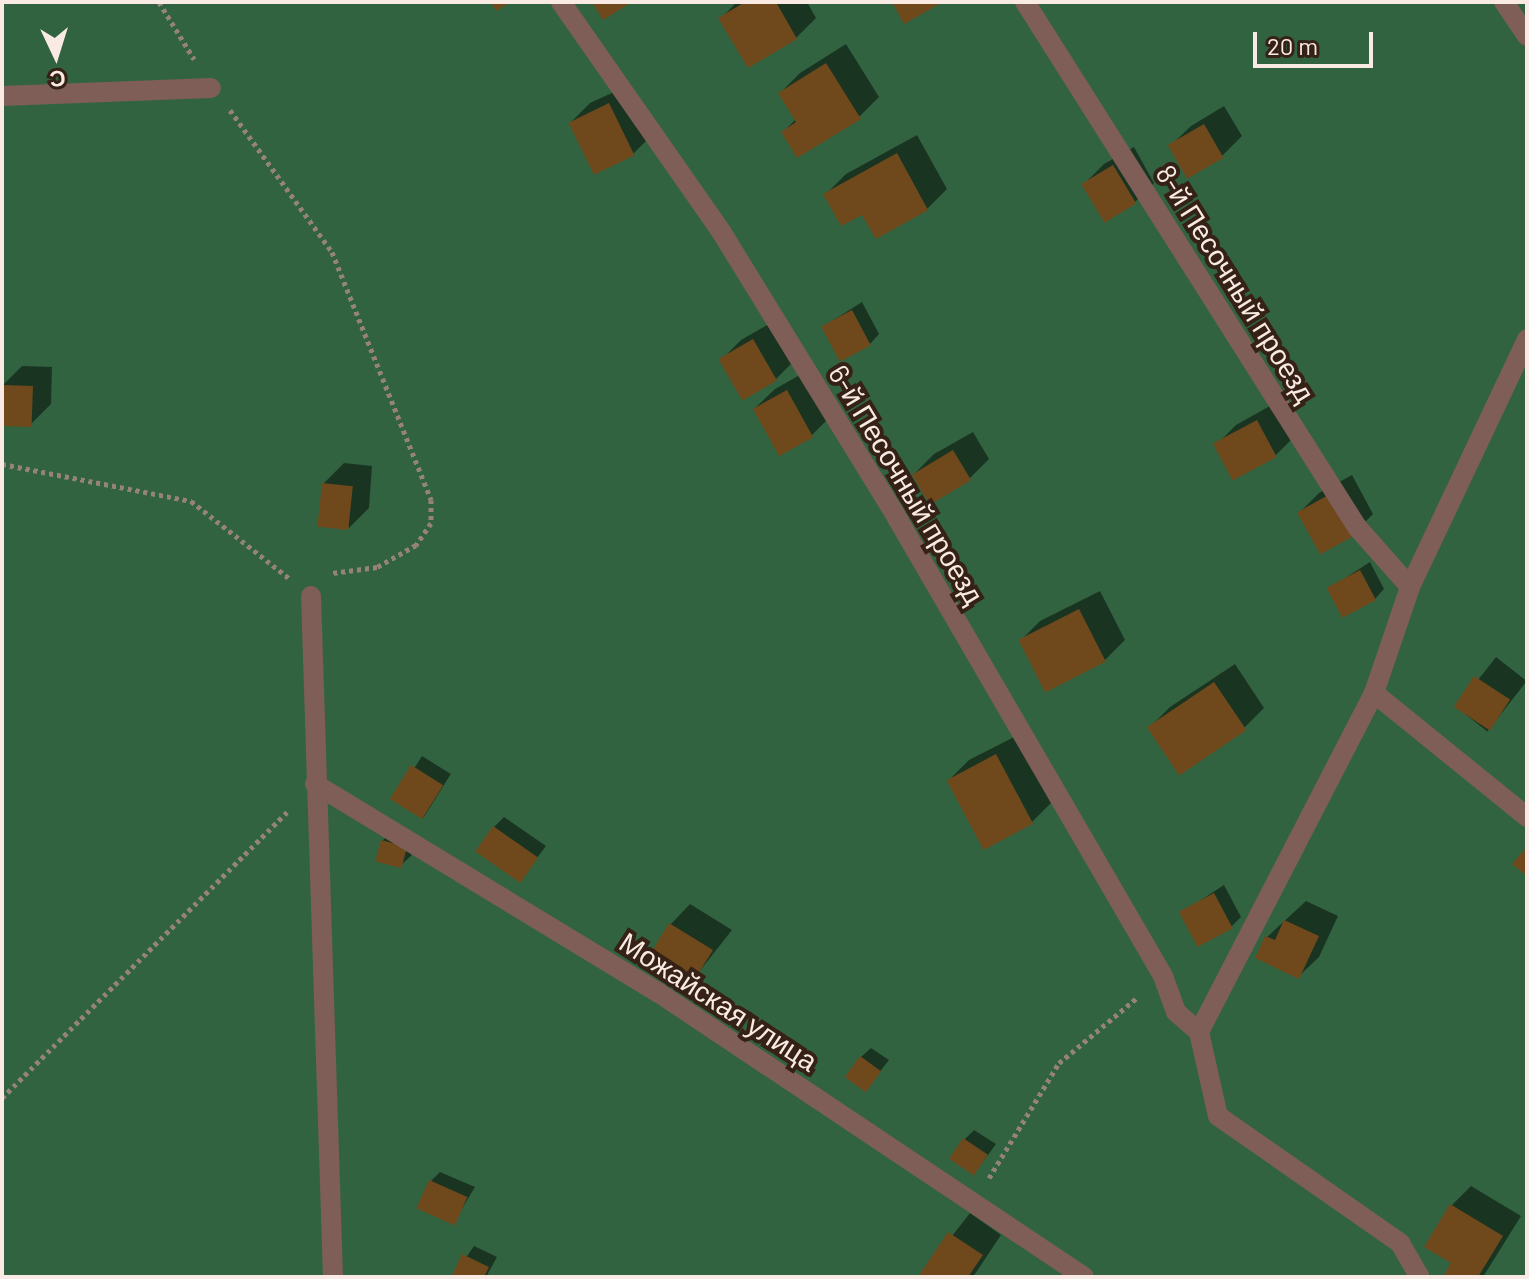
<!DOCTYPE html>
<html>
<head>
<meta charset="utf-8">
<style>
	body { margin:0 }
	#map { position:relative; width:1529px; height:1279px; overflow:hidden; background:#402b1f; font-family:Barlow,sans-serif }
	div>[style] { position:absolute }
	.green>* { inset:0; background:#326340; transform-origin:0 0 }
	.shadow>* { inset:0; background:#0007; transform-origin:0 0 }
	.building>* { inset:0; background:#6f491c; transform-origin:0 0 }
	.path>* { height:5px; margin-top:-2.5px; transform-origin:0; background:repeating-linear-gradient(90deg,#958379 0 4px,transparent 0 8px) }
	.minor>* { height:20px; margin:-10px; padding:0 10px; transform-origin:10px; border-radius:10px; background:#7e5e57 }
	span { translate:-50% -50%; white-space:nowrap; text-align:center; line-height:1.15; -webkit-text-stroke:8px #352116; paint-order:stroke }
	.street-label { font-size:28px; color:#f9eae3 }
	.frame { position:absolute; inset:0; border:4px solid #f9eae3; pointer-events:none }
	.north { position:absolute; left:16px; top:16px; width:80px; height:80px; -webkit-text-stroke:6px #352116; paint-order:stroke; rotate:176deg; font-size:22px; font-weight:700; line-height:32px; text-align:center; color:#f9eae3 }
	.north::after { content:''; display:block; margin:auto; width:28px; height:36px; background:#f9eae3; clip-path:polygon(50% 0,100% 100%,50% 72%,0 100%) }
	.scale { position:absolute; left:1253px; top:32px; width:120px; height:36px; box-sizing:border-box; border:4px solid #f9eae3; border-top:0; padding-left:10px; font-size:24px; line-height:28px; white-space:nowrap; color:#f9eae3; -webkit-text-stroke:6px #352116; paint-order:stroke }
</style>
</head>
<body>
<div id="map">
	<div class="green">
		<div style="left:2px;top:2px;width:1525px;height:1275px"></div>
	</div>
	<div class="shadow">
		<div style="clip-path:polygon(737px 2px,807px 2px,816px 18px,796px 38px,721px 18px)"></div>
		<div style="clip-path:polygon(846px 44px,879px 97px,859px 117px,783px 132px,796px 119px,780px 93px,800px 73px)"></div>
		<div style="clip-path:polygon(629px 85px,653px 134px,633px 154px,570px 123px,590px 103px)"></div>
		<div style="clip-path:polygon(1224px 106px,1242px 136px,1222px 156px,1171px 145px,1191px 126px)"></div>
		<div style="clip-path:polygon(917px 135px,947px 189px,927px 209px,863px 212px,826px 194px,846px 174px)"></div>
		<div style="clip-path:polygon(1134px 147px,1154px 183px,1134px 203px,1084px 184px,1104px 164px)"></div>
		<div style="clip-path:polygon(862px 302px,879px 334px,870px 344px,824px 326px)"></div>
		<div style="clip-path:polygon(774px 321px,795px 360px,775px 380px,721px 360px,741px 340px)"></div>
		<div style="clip-path:polygon(22px 366px,52px 367px,51px 404px,31px 424px,2px 386px)"></div>
		<div style="clip-path:polygon(807px 371px,832px 415px,812px 435px,780px 453px,755px 408px,775px 389px)"></div>
		<div style="clip-path:polygon(1277px 402px,1296px 435px,1276px 455px,1216px 445px,1236px 425px)"></div>
		<div style="clip-path:polygon(973px 432px,989px 459px,969px 479px,914px 474px,934px 454px)"></div>
		<div style="clip-path:polygon(344px 463px,372px 466px,369px 508px,349px 528px,324px 483px)"></div>
		<div style="clip-path:polygon(1352px 475px,1373px 514px,1353px 534px,1299px 513px,1319px 493px)"></div>
		<div style="clip-path:polygon(1370px 562px,1384px 589px,1375px 599px,1328px 589px)"></div>
		<div style="clip-path:polygon(1100px 591px,1125px 640px,1105px 660px,1020px 641px,1040px 621px)"></div>
		<div style="left:1496px;top:657px;width:39px;height:64px;rotate:38deg"></div>
		<div style="clip-path:polygon(1235px 664px,1264px 708px,1244px 728px,1150px 727px,1170px 707px)"></div>
		<div style="clip-path:polygon(1016px 736px,1051px 803px,1032px 822px,949px 780px,969px 760px)"></div>
		<div style="left:422px;top:756px;width:34px;height:51px;rotate:32deg"></div>
		<div style="clip-path:polygon(504px 817px,546px 846px,520px 880px,494px 827px)"></div>
		<div style="clip-path:polygon(392px 832px,415px 838px,411px 856px,401px 865px,382px 841px)"></div>
		<div style="clip-path:polygon(1224px 885px,1241px 917px,1232px 926px,1181px 913px)"></div>
		<div style="clip-path:polygon(1306px 901px,1338px 916px,1319px 957px,1299px 976px,1258px 958px,1267px 937px)"></div>
		<div style="clip-path:polygon(690px 904px,732px 930px,695px 977px,687px 972px,677px 982px,671px 924px)"></div>
		<div style="clip-path:polygon(871px 1048px,889px 1060px,866px 1089px,861px 1057px)"></div>
		<div style="clip-path:polygon(974px 1130px,996px 1144px,974px 1174px,964px 1140px)"></div>
		<div style="clip-path:polygon(440px 1172px,475px 1187px,454px 1222px,431px 1181px)"></div>
		<div style="clip-path:polygon(1471px 1186px,1521px 1216px,1483px 1277px,1445px 1277px,1454px 1263px,1451px 1206px)"></div>
		<div style="clip-path:polygon(970px 1213px,1001px 1235px,973px 1277px,920px 1277px)"></div>
		<div style="clip-path:polygon(474px 1246px,497px 1257px,486px 1277px,454px 1275px)"></div>
	</div>
	<div class="building">
		<div style="clip-path:polygon(491px 2px,511px 2px,496px 11px)"></div>
		<div style="clip-path:polygon(592px 2px,632px 2px,603px 20px)"></div>
		<div style="clip-path:polygon(745px 2px,776px 2px,797px 39px,748px 68px,718px 18px)"></div>
		<div style="clip-path:polygon(892px 2px,943px 2px,904px 24px)"></div>
		<div style="clip-path:polygon(826px 63px,861px 119px,797px 158px,781px 132px,796px 122px,778px 93px)"></div>
		<div style="left:609px;top:103px;width:58px;height:45px;rotate:64deg"></div>
		<div style="left:1204px;top:124px;width:39px;height:42px;rotate:60deg"></div>
		<div style="clip-path:polygon(897px 153px,928px 210px,876px 239px,862px 215px,841px 226px,823px 194px)"></div>
		<div style="left:1113px;top:165px;width:45px;height:37px;rotate:59deg"></div>
		<div style="left:852px;top:310px;width:40px;height:35px;rotate:62deg"></div>
		<div style="left:753px;top:339px;width:48px;height:40px;rotate:60deg"></div>
		<div style="left:2px;top:385px;width:31px;height:41px;rotate:2deg"></div>
		<div style="left:787px;top:390px;width:54px;height:39px;rotate:61deg"></div>
		<div style="left:1257px;top:420px;width:42px;height:50px;rotate:62deg"></div>
		<div style="left:953px;top:450px;width:35px;height:48px;rotate:59deg"></div>
		<div style="left:322px;top:483px;width:31px;height:44px;rotate:6deg"></div>
		<div style="left:1332px;top:493px;width:48px;height:40px;rotate:61deg"></div>
		<div style="left:1360px;top:570px;width:34px;height:38px;rotate:62deg"></div>
		<div style="left:1079px;top:609px;width:59px;height:68px;rotate:63deg"></div>
		<div style="left:1474px;top:676px;width:43px;height:37px;rotate:33deg"></div>
		<div style="left:1214px;top:682px;width:58px;height:81px;rotate:56deg"></div>
		<div style="left:996px;top:754px;width:79px;height:56px;rotate:62deg"></div>
		<div style="left:411px;top:765px;width:38px;height:40px;rotate:32deg"></div>
		<div style="left:493px;top:826px;width:55px;height:31px;rotate:35deg"></div>
		<div style="left:381px;top:840px;width:27px;height:22px;rotate:15deg"></div>
		<div style="clip-path:polygon(1527px 847px,1527px 876px,1512px 864px)"></div>
		<div style="left:1214px;top:893px;width:40px;height:40px;rotate:62deg"></div>
		<div style="clip-path:polygon(1284px 920px,1319px 936px,1299px 979px,1255px 958px,1265px 936px,1275px 940px)"></div>
		<div style="clip-path:polygon(669px 923px,713px 950px,695px 979px,685px 973px,678px 985px,644px 964px)"></div>
		<div style="left:860px;top:1056px;width:26px;height:26px;rotate:36deg"></div>
		<div style="left:963px;top:1138px;width:30px;height:25px;rotate:34deg"></div>
		<div style="left:429px;top:1180px;width:42px;height:31px;rotate:24deg"></div>
		<div style="clip-path:polygon(1450px 1204px,1503px 1236px,1478px 1277px,1443px 1277px,1451px 1263px,1424px 1247px)"></div>
		<div style="clip-path:polygon(948px 1232px,983px 1255px,968px 1277px,918px 1277px)"></div>
		<div style="clip-path:polygon(462px 1254px,489px 1267px,484px 1277px,452px 1276px)"></div>
	</div>
	<div class="path">
		<div style="left:159px;top:2px;width:67px;rotate:58.4deg"></div>
		<div style="left:230px;top:110px;width:175px;rotate:54.3deg"></div>
		<div style="left:332px;top:252px;width:267px;rotate:68.2deg"></div>
		<div style="left:431px;top:500px;width:23px;rotate:90deg"></div>
		<div style="left:431px;top:523px;width:27px;rotate:124deg"></div>
		<div style="left:416px;top:545px;width:45px;rotate:150.6deg"></div>
		<div style="left:377px;top:567px;width:45px;rotate:172.4deg"></div>
		<div style="left:2px;top:464px;width:193px;rotate:11.1deg"></div>
		<div style="left:191px;top:501px;width:126px;rotate:38.2deg"></div>
		<div style="left:2px;top:1098px;width:407px;rotate:-45.1deg"></div>
		<div style="left:989px;top:1178px;width:135px;rotate:-58.7deg"></div>
		<div style="left:1059px;top:1063px;width:103px;rotate:-39.9deg"></div>
	</div>
	<div class="minor">
		<div style="left:561px;top:2px;width:282px;rotate:55.1deg"></div>
		<div style="left:722px;top:233px;width:334px;rotate:58.4deg"></div>
		<div style="left:897px;top:518px;width:530px;rotate:59.85deg"></div>
		<div style="left:1163px;top:976px;width:38px;rotate:70deg"></div>
		<div style="left:1176px;top:1012px;width:30px;rotate:41deg"></div>
		<div style="left:1199px;top:1032px;width:382px;rotate:-62.7deg"></div>
		<div style="left:1374px;top:693px;width:112px;rotate:-71.2deg"></div>
		<div style="left:1410px;top:587px;width:274px;rotate:-64.7deg"></div>
		<div style="left:1025px;top:2px;width:621px;rotate:57.69deg"></div>
		<div style="left:1357px;top:527px;width:80px;rotate:48.5deg"></div>
		<div style="left:1504px;top:2px;width:41px;rotate:55.9deg"></div>
		<div style="left:2px;top:96px;width:209px;rotate:-2.2deg"></div>
		<div style="left:311px;top:596px;width:681px;rotate:88.15deg"></div>
		<div style="left:1374px;top:693px;width:197px;rotate:39deg"></div>
		<div style="left:315px;top:784px;width:403px;rotate:31.3deg"></div>
		<div style="left:659px;top:993px;width:511px;rotate:33.75deg"></div>
		<div style="left:1199px;top:1032px;width:86px;rotate:77.3deg"></div>
		<div style="left:1218px;top:1116px;width:222px;rotate:34.9deg"></div>
		<div style="left:1400px;top:1243px;width:39px;rotate:60deg"></div>
	</div>
	<div class="street-label">
		<span style="left:1236px;top:283px;rotate:58deg">8-й Песочный проезд</span>
		<span style="left:907px;top:484px;rotate:59deg">6-й Песочный проезд</span>
		<span style="left:719px;top:1001px;rotate:33deg">Можайская улица</span>
	</div>
	<div class="frame"></div>
	<div class="north">С</div>
	<div class="scale">20 m</div>
</div>
</body>
</html>
